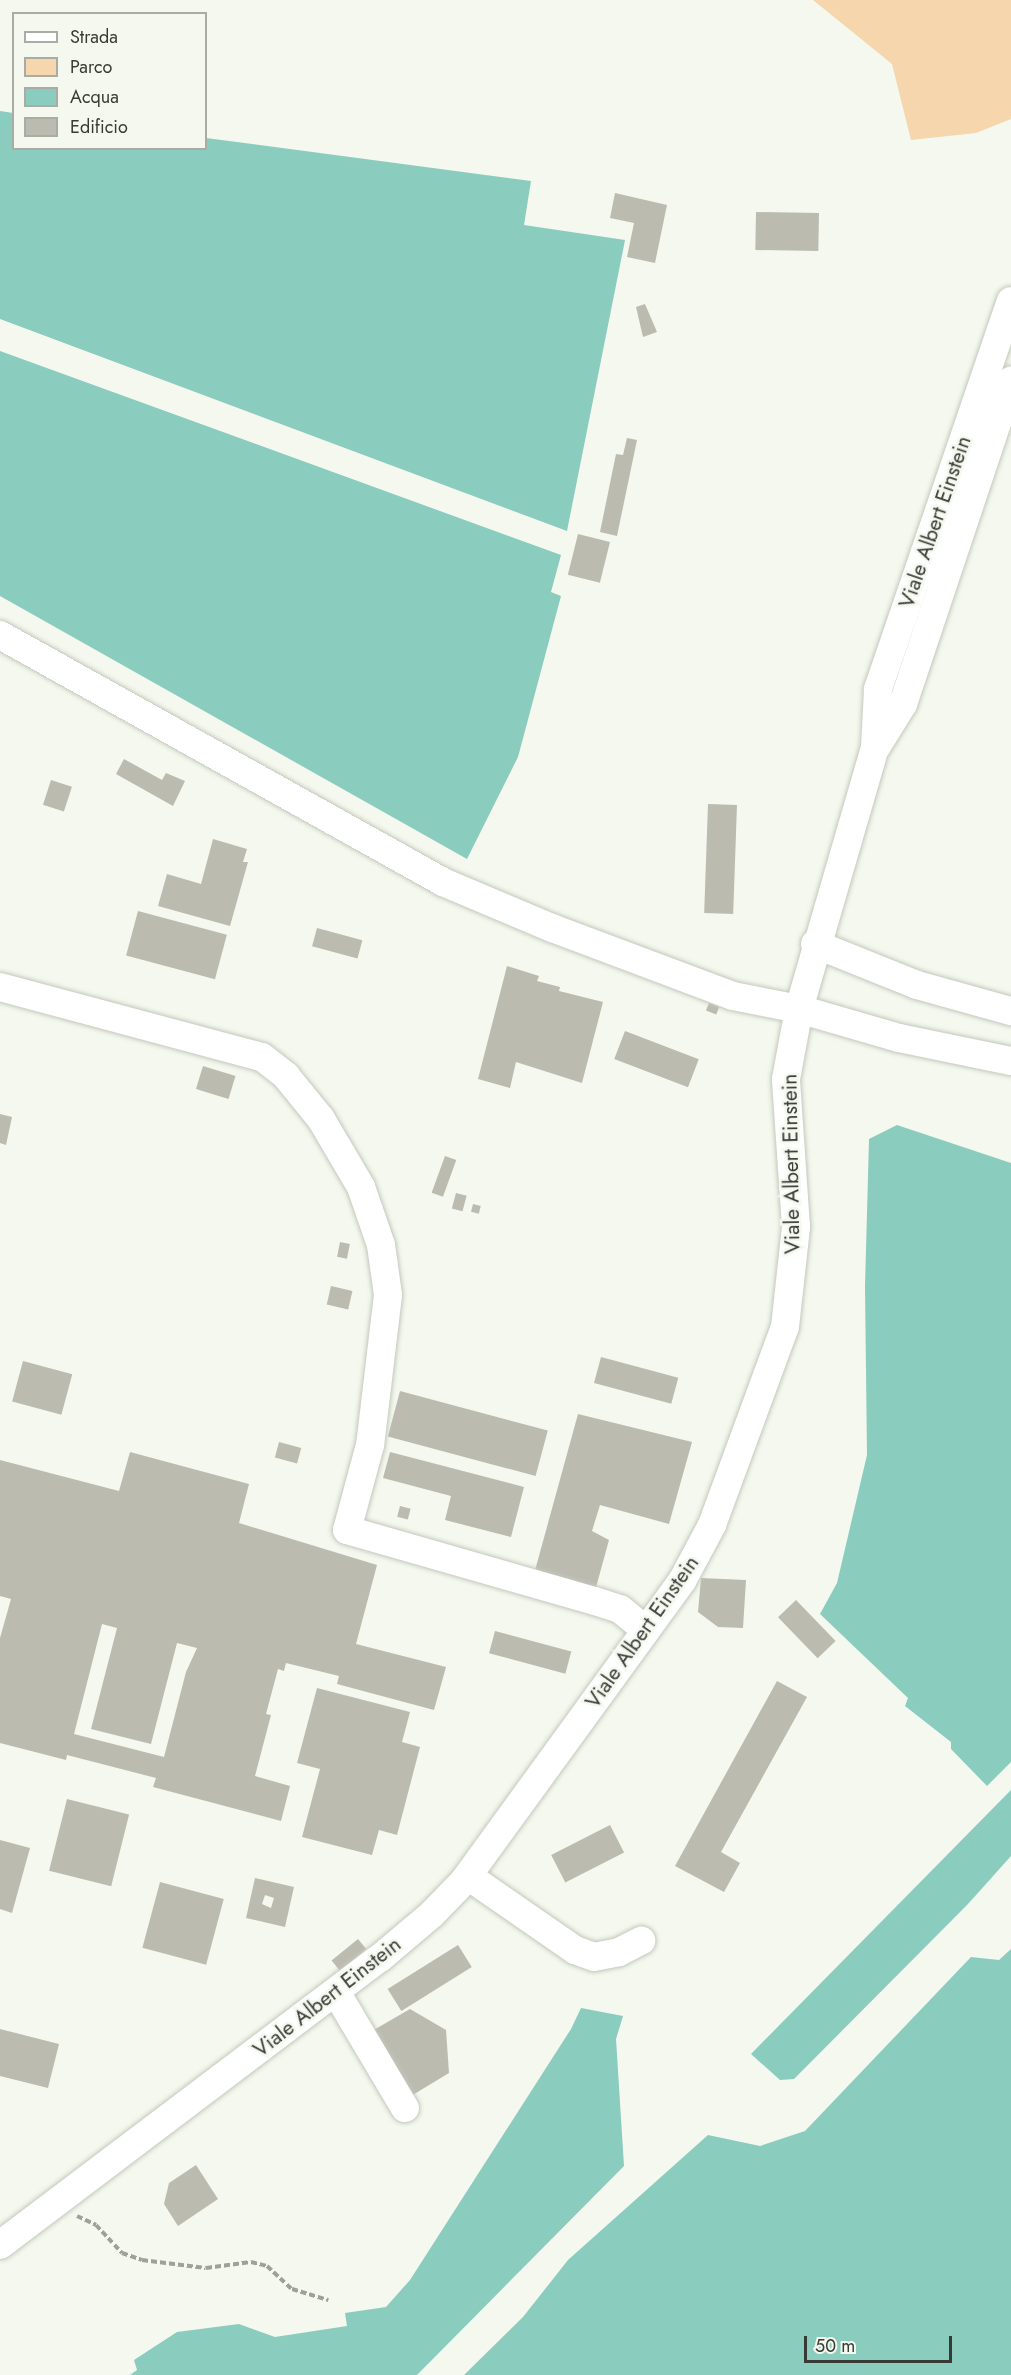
<!DOCTYPE html>
<html>
<head>
<meta charset="utf-8">
<style>
	body { margin:0 }
	#map { position:relative; width:1011px; height:2375px; overflow:hidden; background:#f4f8ee; font-family:Jost,sans-serif }
	div>[style] { position:absolute }
	.green>* { inset:0; background:#f5d6ad }
	.water>* { inset:0; background:#8accbd }
	.building>* { inset:0; background:#bcbbb0; transform-origin:0 0 }
	.path>* { height:4px; margin-top:-2px; transform-origin:0; background:repeating-linear-gradient(90deg,#9ea199 0 6px,transparent 0 9px) }
	.roads { filter:drop-shadow(0 0 2px #c3c8bd) drop-shadow(0 0 2px #c3c8bd) }
	.minor>* { height:28px; margin:-14px; padding:0 14px; transform-origin:14px; border-radius:14px; background:#fff }
	span { translate:-50% -50%; white-space:nowrap; text-align:center; line-height:1.15; -webkit-text-stroke:5px #f4f8ee; paint-order:stroke }
	.street-label { font-size:21px; color:#383a36 }
	.legend { position:absolute; left:12px; top:12px; width:195px; height:138px; box-sizing:border-box; background:#f4f8ee; border:2px solid #a9aca4; margin:0; padding:8px 10px; list-style:none; font-size:18px; color:#383a36 }
	.legend li { display:flex; align-items:center; gap:12px; height:30px }
	.legend b { width:30px; border:2px solid #a9aca4 }
	.scale { position:absolute; left:804px; top:2336px; width:148px; height:27px; box-sizing:border-box; border:3px solid #383a36; border-top:0; padding-left:8px; font-size:18px; line-height:21px; white-space:nowrap; color:#383a36; -webkit-text-stroke:4px #f4f8ee; paint-order:stroke }
</style>
</head>
<body>
<div id="map">
	<div class="green">
		<div style="clip-path:polygon(813px 0,1011px 0,1011px 119px,976px 133px,911px 140px,892px 64px)"></div>
	</div>
	<div class="water">
		<div style="clip-path:polygon(0 111px,13px 113px,14px 148px,206px 148px,206px 138px,531px 181px,524px 225px,625px 240px,567px 531px,0 319px)"></div>
		<div style="clip-path:polygon(0 351px,561px 555px,551px 592px,561px 596px,518px 757px,467px 859px,0 596px)"></div>
		<div style="clip-path:polygon(897px 1125px,1011px 1163px,1011px 1762px,987px 1786px,951px 1749px,951px 1742px,905px 1706px,908px 1698px,820px 1614px,837px 1583px,867px 1455px,865px 1287px,869px 1139px)"></div>
		<div style="clip-path:polygon(1011px 1790px,1011px 1856px,968px 1904px,794px 2079px,780px 2080px,751px 2054px)"></div>
		<div style="clip-path:polygon(1011px 1949px,1011px 2375px,464px 2375px,523px 2317px,568px 2260px,708px 2135px,760px 2146px,805px 2131px,971px 1957px,999px 1960px)"></div>
		<div style="clip-path:polygon(581px 2008px,623px 2016px,616px 2039px,624px 2166px,417px 2375px,130px 2375px,137px 2370px,134px 2360px,177px 2332px,239px 2324px,275px 2337px,347px 2326px,345px 2313px,386px 2307px,410px 2280px,571px 2029px)"></div>
	</div>
	<div class="building">
		<div style="clip-path:polygon(615px 193px,667px 205px,655px 263px,627px 257px,634px 223px,610px 218px)"></div>
		<div style="left:756px;top:212px;width:63px;height:38px;rotate:1deg"></div>
		<div style="clip-path:polygon(645px 304px,657px 332px,643px 337px,636px 307px)"></div>
		<div style="clip-path:polygon(627px 438px,637px 440px,617px 536px,600px 532px,616px 454px,623px 455px)"></div>
		<div style="left:578px;top:534px;width:33px;height:42px;rotate:14deg"></div>
		<div style="clip-path:polygon(124px 759px,162px 780px,166px 773px,185px 781px,173px 806px,116px 774px)"></div>
		<div style="left:51px;top:780px;width:22px;height:26px;rotate:18deg"></div>
		<div style="left:708px;top:804px;width:29px;height:109px;rotate:2deg"></div>
		<div style="clip-path:polygon(213px 839px,247px 849px,243px 862px,248px 862px,230px 926px,158px 906px,167px 874px,201px 884px)"></div>
		<div style="left:138px;top:911px;width:92px;height:46px;rotate:15deg"></div>
		<div style="left:317px;top:928px;width:47px;height:19px;rotate:15deg"></div>
		<div style="clip-path:polygon(507px 966px,539px 976px,537px 981px,560px 987px,559px 991px,603px 1002px,582px 1083px,516px 1062px,510px 1088px,478px 1079px)"></div>
		<div style="left:709px;top:1003px;width:11px;height:8px;rotate:22deg"></div>
		<div style="left:625px;top:1031px;width:79px;height:30px;rotate:21deg"></div>
		<div style="left:203px;top:1066px;width:34px;height:24px;rotate:17deg"></div>
		<div style="clip-path:polygon(0 1114px,12px 1117px,6px 1145px,0 1143px)"></div>
		<div style="left:445px;top:1156px;width:12px;height:39px;rotate:20deg"></div>
		<div style="left:456px;top:1193px;width:11px;height:16px;rotate:15deg"></div>
		<div style="left:473px;top:1204px;width:8px;height:8px;rotate:14deg"></div>
		<div style="left:340px;top:1242px;width:10px;height:15px;rotate:11deg"></div>
		<div style="left:331px;top:1286px;width:22px;height:19px;rotate:13deg"></div>
		<div style="left:601px;top:1357px;width:80px;height:27px;rotate:15deg"></div>
		<div style="left:23px;top:1361px;width:51px;height:42px;rotate:15deg"></div>
		<div style="left:400px;top:1391px;width:153px;height:47px;rotate:15deg"></div>
		<div style="clip-path:polygon(578px 1414px,692px 1442px,669px 1524px,600px 1505px,592px 1531px,609px 1540px,595px 1591px,534px 1574px)"></div>
		<div style="left:279px;top:1442px;width:23px;height:16px;rotate:15deg"></div>
		<div style="clip-path:polygon(evenodd,130px 1452px,249px 1484px,239px 1523px,377px 1565px,356px 1644px,446px 1667px,434px 1710px,337px 1684px,339px 1676px,286px 1663px,284px 1671px,278px 1669px,266px 1714px,271px 1715px,255px 1776px,290px 1786px,281px 1821px,153px 1787px,156px 1778px,67px 1755px,66px 1760px,0 1743px,0 1638px,11px 1599px,0 1596px,0 1460px,119px 1491px,130px 1452px,102px 1624px,117px 1628px,91px 1729px,151px 1744px,177px 1643px,197px 1648px,186px 1672px,164px 1757px,74px 1734px,102px 1624px)"></div>
		<div style="clip-path:polygon(390px 1452px,524px 1487px,511px 1537px,445px 1520px,451px 1496px,383px 1478px)"></div>
		<div style="left:400px;top:1506px;width:11px;height:11px;rotate:15deg"></div>
		<div style="clip-path:polygon(701px 1578px,746px 1580px,743px 1628px,718px 1627px,698px 1612px)"></div>
		<div style="left:796px;top:1600px;width:57px;height:25px;rotate:46deg"></div>
		<div style="left:495px;top:1631px;width:79px;height:23px;rotate:15deg"></div>
		<div style="clip-path:polygon(777px 1681px,807px 1697px,721px 1852px,740px 1863px,724px 1892px,675px 1866px)"></div>
		<div style="clip-path:polygon(317px 1688px,410px 1712px,402px 1742px,420px 1747px,397px 1835px,379px 1830px,372px 1855px,302px 1837px,320px 1769px,297px 1763px)"></div>
		<div style="left:67px;top:1799px;width:64px;height:74px;rotate:14deg"></div>
		<div style="left:610px;top:1825px;width:31px;height:66px;rotate:63deg"></div>
		<div style="clip-path:polygon(0 1840px,30px 1848px,12px 1913px,0 1909px)"></div>
		<div style="clip-path:polygon(evenodd,255px 1878px,294px 1887px,285px 1927px,246px 1918px,255px 1878px,265px 1895px,274px 1898px,271px 1908px,262px 1904px,265px 1895px)"></div>
		<div style="left:160px;top:1882px;width:66px;height:68px;rotate:15deg"></div>
		<div style="left:358px;top:1939px;width:13px;height:34px;rotate:51deg"></div>
		<div style="left:458px;top:1945px;width:26px;height:83px;rotate:58deg"></div>
		<div style="clip-path:polygon(410px 2009px,446px 2030px,449px 2073px,411px 2096px,372px 2031px)"></div>
		<div style="clip-path:polygon(0 2029px,59px 2044px,48px 2088px,0 2076px)"></div>
		<div style="clip-path:polygon(196px 2165px,218px 2199px,178px 2226px,164px 2204px,169px 2183px)"></div>
	</div>
	<div class="path">
		<div style="left:77px;top:2216px;width:21px;rotate:25deg"></div>
		<div style="left:96px;top:2225px;width:38px;rotate:47deg"></div>
		<div style="left:122px;top:2253px;width:21px;rotate:19deg"></div>
		<div style="left:142px;top:2260px;width:64px;rotate:7.1deg"></div>
		<div style="left:206px;top:2268px;width:45px;rotate:-7.6deg"></div>
		<div style="left:251px;top:2262px;width:16px;rotate:14deg"></div>
		<div style="left:267px;top:2266px;width:34px;rotate:43deg"></div>
		<div style="left:292px;top:2289px;width:38px;rotate:17deg"></div>
	</div>
	<div class="roads">
		<div class="minor">
			<div style="left:0;top:635px;width:507px;rotate:29.14deg"></div>
			<div style="left:443px;top:882px;width:118px;rotate:22.9deg"></div>
			<div style="left:552px;top:928px;width:193px;rotate:20.6deg"></div>
			<div style="left:733px;top:996px;width:67px;rotate:11.1deg"></div>
			<div style="left:799px;top:1009px;width:104px;rotate:16.2deg"></div>
			<div style="left:899px;top:1038px;width:114px;rotate:11.6deg"></div>
			<div style="left:877px;top:746px;width:49px;rotate:-58.2deg"></div>
			<div style="left:903px;top:704px;width:341px;rotate:-71.5deg"></div>
			<div style="left:815px;top:944px;width:110px;rotate:21.9deg"></div>
			<div style="left:917px;top:985px;width:98px;rotate:15.5deg"></div>
			<div style="left:0;top:987px;width:271px;rotate:15deg"></div>
			<div style="left:262px;top:1057px;width:31px;rotate:38deg"></div>
			<div style="left:286px;top:1076px;width:55px;rotate:50.9deg"></div>
			<div style="left:321px;top:1119px;width:79px;rotate:59.5deg"></div>
			<div style="left:361px;top:1187px;width:61px;rotate:71deg"></div>
			<div style="left:381px;top:1245px;width:50px;rotate:82deg"></div>
			<div style="left:388px;top:1295px;width:151px;rotate:96.8deg"></div>
			<div style="left:370px;top:1445px;width:88px;rotate:105.1deg"></div>
			<div style="left:347px;top:1530px;width:258px;rotate:16deg"></div>
			<div style="left:595px;top:1601px;width:26px;rotate:18deg"></div>
			<div style="left:620px;top:1609px;width:33px;rotate:39deg"></div>
			<div style="left:468px;top:1876px;width:130px;rotate:34.7deg"></div>
			<div style="left:575px;top:1950px;width:20px;rotate:20deg"></div>
			<div style="left:594px;top:1957px;width:25px;rotate:-11deg"></div>
			<div style="left:619px;top:1952px;width:25px;rotate:-27deg"></div>
			<div style="left:336px;top:1992px;width:135px;rotate:59.3deg"></div>
			<div style="left:0;top:2245px;width:476px;rotate:-37.1deg"></div>
			<div style="left:380px;top:1958px;width:68px;rotate:-40.2deg"></div>
			<div style="left:432px;top:1914px;width:46px;rotate:-45.9deg"></div>
			<div style="left:464px;top:1881px;width:371px;rotate:-54deg"></div>
			<div style="left:682px;top:1581px;width:64px;rotate:-61.8deg"></div>
			<div style="left:712px;top:1525px;width:211px;rotate:-69.8deg"></div>
			<div style="left:785px;top:1327px;width:101px;rotate:-83.7deg"></div>
			<div style="left:796px;top:1227px;width:148px;rotate:-93.9deg"></div>
			<div style="left:786px;top:1079px;width:71px;rotate:-79.5deg"></div>
			<div style="left:799px;top:1009px;width:273px;rotate:-73.8deg"></div>
			<div style="left:875px;top:747px;width:58px;rotate:-87deg"></div>
			<div style="left:878px;top:689px;width:410px;rotate:-71.1deg"></div>
		</div>
	</div>
	<div class="street-label">
		<span style="left:935px;top:522px;rotate:-71deg">Viale Albert Einstein</span>
		<span style="left:791px;top:1164px;rotate:-91deg">Viale Albert Einstein</span>
		<span style="left:642px;top:1632px;rotate:-55deg">Viale Albert Einstein</span>
		<span style="left:327px;top:1997px;rotate:-38deg">Viale Albert Einstein</span>
	</div>
	<ul class="legend">
	<li><b style="height:8px;background:#fff"></b>Strada</li>
	<li><b style="height:16px;background:#f5d6ad"></b>Parco</li>
	<li><b style="height:16px;background:#8accbd"></b>Acqua</li>
	<li><b style="height:16px;background:#bcbbb0"></b>Edificio</li>
	</ul>
	<div class="scale">50 m</div>
</div>
</body>
</html>
